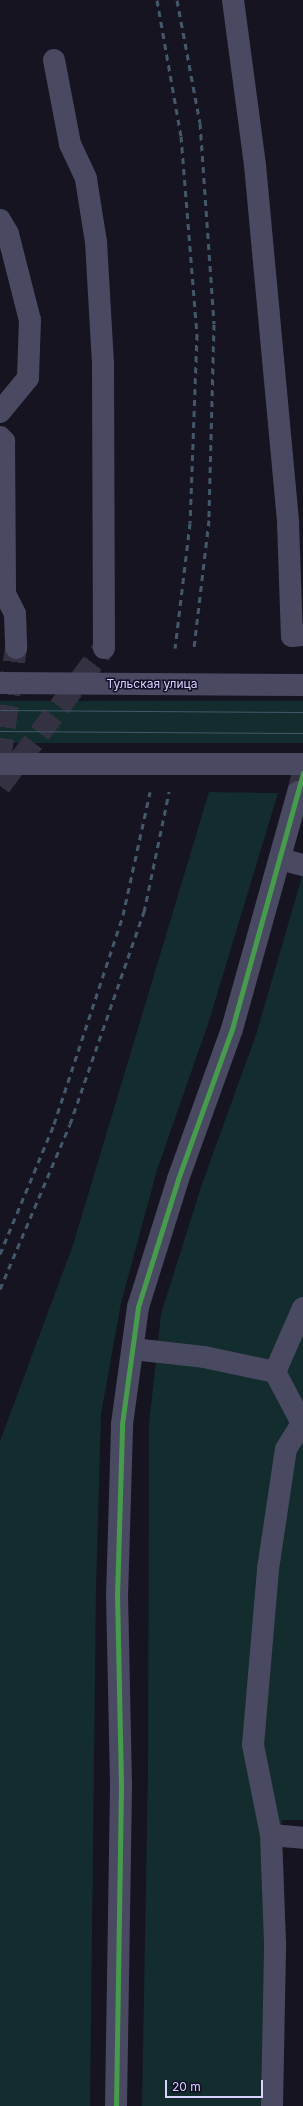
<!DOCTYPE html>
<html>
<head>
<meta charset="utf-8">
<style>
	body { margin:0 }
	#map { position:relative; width:303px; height:2106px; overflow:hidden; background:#161421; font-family:Inter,sans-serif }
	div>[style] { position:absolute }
	.green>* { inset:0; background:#132c2d; transform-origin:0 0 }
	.minor-tunnel>* { height:22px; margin-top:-11px; transform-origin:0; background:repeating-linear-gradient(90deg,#333142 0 22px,transparent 0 33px) }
	.minor>* { height:22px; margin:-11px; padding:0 11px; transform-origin:11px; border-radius:11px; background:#4a4962 }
	.tram>* { height:1px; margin:-0.5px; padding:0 0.5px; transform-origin:0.5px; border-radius:0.5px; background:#43596b }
	.rail>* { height:3px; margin-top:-1.5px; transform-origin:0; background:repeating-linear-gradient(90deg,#43596b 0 6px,transparent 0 11px) }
	.minor-bridge>* { height:22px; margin:-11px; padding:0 11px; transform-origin:11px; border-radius:11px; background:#4a4962 }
	.cycleway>* { height:5px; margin:-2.5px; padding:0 2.5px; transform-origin:2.5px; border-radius:2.5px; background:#469c4c }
	span { translate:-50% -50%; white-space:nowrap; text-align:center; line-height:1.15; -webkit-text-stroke:3px #130f26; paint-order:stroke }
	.street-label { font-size:12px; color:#d9d4ff }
	.scale { position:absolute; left:165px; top:2080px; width:98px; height:18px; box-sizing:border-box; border:2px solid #d9d4ff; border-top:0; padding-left:5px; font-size:12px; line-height:14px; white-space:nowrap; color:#d9d4ff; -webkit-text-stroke:3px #130f26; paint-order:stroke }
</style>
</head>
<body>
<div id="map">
	<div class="green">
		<div style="left:0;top:701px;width:303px;height:42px"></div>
		<div style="clip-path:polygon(209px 792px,278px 793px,209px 1021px,157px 1170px,121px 1303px,101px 1414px,96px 1588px,90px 2106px,0 2106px,0 1441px,73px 1245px)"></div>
		<div style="clip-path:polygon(303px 873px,303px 1820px,282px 1820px,282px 2106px,142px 2106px,148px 1772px,149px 1424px,161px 1314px,202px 1184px,256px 1035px)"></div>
	</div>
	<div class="minor-tunnel">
		<div style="left:0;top:760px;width:113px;rotate:-81.9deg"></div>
		<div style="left:0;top:786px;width:173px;rotate:-53deg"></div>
		<div style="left:298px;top:792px;width:20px;rotate:-75deg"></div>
	</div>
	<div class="minor">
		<div style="left:233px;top:0;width:166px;rotate:82.4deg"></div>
		<div style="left:255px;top:165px;width:360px;rotate:84.7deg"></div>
		<div style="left:288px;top:523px;width:113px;rotate:88deg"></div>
		<div style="left:292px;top:636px;width:11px;rotate:-5deg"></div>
		<div style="left:54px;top:60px;width:86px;rotate:79.2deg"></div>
		<div style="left:70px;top:144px;width:38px;rotate:65deg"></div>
		<div style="left:86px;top:179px;width:64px;rotate:81deg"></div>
		<div style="left:96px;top:242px;width:122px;rotate:86.7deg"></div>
		<div style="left:103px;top:364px;width:284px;rotate:89.8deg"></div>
		<div style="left:0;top:220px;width:16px;rotate:60deg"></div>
		<div style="left:8px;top:234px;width:89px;rotate:75.7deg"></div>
		<div style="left:30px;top:320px;width:58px;rotate:92deg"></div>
		<div style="left:28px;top:378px;width:44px;rotate:129.5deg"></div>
		<div style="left:0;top:437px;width:6px;rotate:45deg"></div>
		<div style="left:4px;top:441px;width:153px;rotate:89.6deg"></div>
		<div style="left:5px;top:594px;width:22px;rotate:63deg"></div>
		<div style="left:15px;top:614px;width:34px;rotate:88deg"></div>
		<div style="left:280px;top:859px;width:24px;rotate:15deg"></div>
		<div style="left:303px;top:1308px;width:70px;rotate:113.6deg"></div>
		<div style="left:275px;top:1372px;width:60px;rotate:62.2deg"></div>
		<div style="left:133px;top:1349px;width:71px;rotate:6.4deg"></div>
		<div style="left:204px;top:1357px;width:73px;rotate:11.9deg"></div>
		<div style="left:271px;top:1835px;width:92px;rotate:-101.3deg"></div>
		<div style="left:253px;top:1745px;width:177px;rotate:-85.1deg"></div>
		<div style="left:268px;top:1569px;width:121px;rotate:-81.5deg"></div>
		<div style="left:286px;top:1449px;width:31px;rotate:-58deg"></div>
		<div style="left:116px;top:2106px;width:322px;rotate:-89.1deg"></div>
		<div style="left:121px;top:1784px;width:187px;rotate:-91.2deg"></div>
		<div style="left:117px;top:1597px;width:173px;rotate:-88.3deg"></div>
		<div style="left:122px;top:1424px;width:118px;rotate:-82.2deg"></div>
		<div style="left:138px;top:1307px;width:134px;rotate:-72.6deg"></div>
		<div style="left:178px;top:1179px;width:159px;rotate:-70.2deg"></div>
		<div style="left:232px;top:1029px;width:246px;rotate:-74.4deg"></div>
		<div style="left:272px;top:2106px;width:163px;rotate:-88.9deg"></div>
		<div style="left:275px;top:1943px;width:108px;rotate:-92.1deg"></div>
		<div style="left:271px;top:1835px;width:32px;rotate:5deg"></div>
	</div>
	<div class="tram">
		<div style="left:0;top:710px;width:303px;rotate:0.4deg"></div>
		<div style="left:0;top:731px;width:303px;rotate:0.4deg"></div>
	</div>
	<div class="rail">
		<div style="left:157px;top:0;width:138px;rotate:80deg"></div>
		<div style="left:181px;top:136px;width:199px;rotate:85.4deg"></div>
		<div style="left:197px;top:334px;width:189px;rotate:92.1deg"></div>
		<div style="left:190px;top:523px;width:126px;rotate:96.8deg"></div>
		<div style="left:177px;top:0;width:125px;rotate:79.4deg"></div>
		<div style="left:200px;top:123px;width:201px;rotate:86deg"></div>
		<div style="left:214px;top:324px;width:196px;rotate:91.5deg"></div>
		<div style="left:209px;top:520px;width:129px;rotate:96.7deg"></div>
		<div style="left:0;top:1254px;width:141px;rotate:-67.4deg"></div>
		<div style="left:54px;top:1124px;width:220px;rotate:-71.7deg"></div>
		<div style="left:123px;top:915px;width:126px;rotate:-77.6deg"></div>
		<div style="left:0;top:1289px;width:179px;rotate:-67deg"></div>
		<div style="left:70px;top:1124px;width:225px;rotate:-70.8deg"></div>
		<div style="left:144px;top:912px;width:123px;rotate:-78.2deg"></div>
	</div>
	<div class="minor-bridge">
		<div style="left:0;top:683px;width:303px;rotate:0.4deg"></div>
		<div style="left:0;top:764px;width:303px"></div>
	</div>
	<div class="cycleway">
		<div style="left:116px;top:2106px;width:322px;rotate:-89.1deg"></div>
		<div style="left:121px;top:1784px;width:187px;rotate:-91.2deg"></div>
		<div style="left:117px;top:1597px;width:173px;rotate:-88.3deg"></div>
		<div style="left:122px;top:1424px;width:118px;rotate:-82.2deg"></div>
		<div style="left:138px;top:1307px;width:134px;rotate:-72.6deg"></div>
		<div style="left:178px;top:1179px;width:159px;rotate:-70.2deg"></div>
		<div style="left:232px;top:1029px;width:266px;rotate:-74.5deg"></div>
	</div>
	<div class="street-label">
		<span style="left:152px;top:684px">Тульская улица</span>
	</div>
	<div class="scale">20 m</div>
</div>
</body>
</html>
